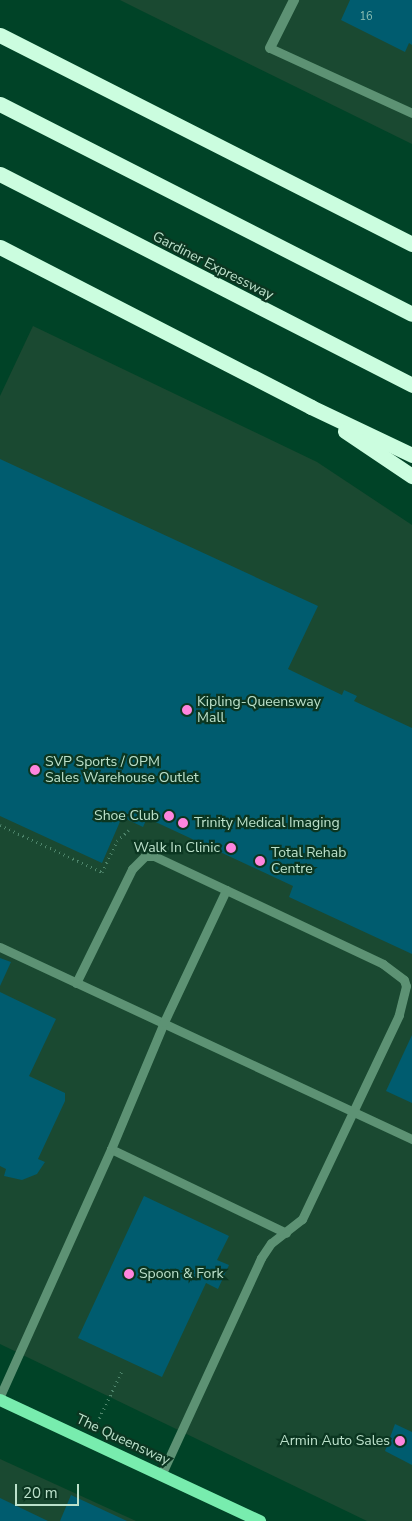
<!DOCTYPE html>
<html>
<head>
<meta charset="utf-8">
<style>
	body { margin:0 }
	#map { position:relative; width:412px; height:1521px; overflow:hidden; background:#004327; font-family:"Nunito Sans",sans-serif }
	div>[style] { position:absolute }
	.built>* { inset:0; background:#1a4931 }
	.building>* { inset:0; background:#005c6f }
	.path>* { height:3px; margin-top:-1.5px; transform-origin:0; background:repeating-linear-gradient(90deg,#4e856b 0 1px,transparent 0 5px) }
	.service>* { height:9px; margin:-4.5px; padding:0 4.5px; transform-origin:4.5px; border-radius:4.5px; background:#5d9274 }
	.minor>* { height:10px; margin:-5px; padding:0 5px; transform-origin:5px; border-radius:5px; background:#5d9274 }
	.primary>* { height:12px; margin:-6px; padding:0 6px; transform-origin:6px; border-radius:6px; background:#78ecae }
	.motorway>* { height:15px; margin:-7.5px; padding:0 7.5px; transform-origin:7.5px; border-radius:7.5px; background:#cbfddf }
	.dots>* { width:14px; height:14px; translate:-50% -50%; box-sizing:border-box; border:2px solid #0b3621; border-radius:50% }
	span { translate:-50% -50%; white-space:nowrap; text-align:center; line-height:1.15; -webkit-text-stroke:4.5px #0b3621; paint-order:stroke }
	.number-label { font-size:11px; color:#8dc0b4 }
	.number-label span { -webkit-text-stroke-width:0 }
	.street-label { font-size:14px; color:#bce1cb }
	.poi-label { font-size:14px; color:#bce1cb }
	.left { translate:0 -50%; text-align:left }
	.right { translate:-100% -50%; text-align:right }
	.scale { position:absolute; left:15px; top:1484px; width:64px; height:22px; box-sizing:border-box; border:2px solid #bce1cb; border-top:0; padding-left:6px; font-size:15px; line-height:18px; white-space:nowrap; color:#bce1cb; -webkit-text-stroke:4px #0b3621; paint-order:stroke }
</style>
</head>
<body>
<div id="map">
	<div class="built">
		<div style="clip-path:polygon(120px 0,412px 0,412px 144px,142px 11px)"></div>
		<div style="clip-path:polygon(33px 326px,317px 462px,412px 525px,412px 1521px,367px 1521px,0 1344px,0 396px)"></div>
		<div style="clip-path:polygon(0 1459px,136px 1521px,0 1521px)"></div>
	</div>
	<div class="building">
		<div style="clip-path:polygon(350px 0,412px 0,412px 45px,409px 43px,405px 52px,341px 20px)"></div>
		<div style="clip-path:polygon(0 459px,318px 606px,288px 669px,342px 695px,344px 690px,357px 696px,354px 701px,412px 728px,412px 954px,289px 897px,293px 886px,147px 818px,143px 827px,122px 817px,102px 863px,0 816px)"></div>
		<div style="clip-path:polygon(0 958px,11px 962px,0 986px)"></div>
		<div style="clip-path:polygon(0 992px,56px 1019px,29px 1076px,65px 1093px,65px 1101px,38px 1159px,45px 1162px,37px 1174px,22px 1180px,4px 1176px,6px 1169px,0 1166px)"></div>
		<div style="clip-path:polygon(412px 1035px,412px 1103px,386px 1091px)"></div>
		<div style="clip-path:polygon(144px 1196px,229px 1236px,217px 1260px,229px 1265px,218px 1289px,206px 1283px,162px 1377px,78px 1338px)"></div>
		<div style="clip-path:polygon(395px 1424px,412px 1432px,412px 1465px,385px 1451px)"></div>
		<div style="clip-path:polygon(71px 1495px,127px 1521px,60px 1521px)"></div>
		<div style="clip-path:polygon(0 1498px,48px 1521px,0 1521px)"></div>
	</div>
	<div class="path">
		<div style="left:0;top:825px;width:112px;rotate:24.7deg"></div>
		<div style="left:102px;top:872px;width:34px;rotate:-64deg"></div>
		<div style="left:117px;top:841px;width:16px;rotate:-43deg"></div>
		<div style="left:95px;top:1427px;width:62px;rotate:-64.3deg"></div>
	</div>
	<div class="service">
		<div style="left:270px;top:48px;width:156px;rotate:24.6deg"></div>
		<div style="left:0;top:947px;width:455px;rotate:25deg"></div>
		<div style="left:76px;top:983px;width:127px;rotate:-63.8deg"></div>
		<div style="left:132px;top:869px;width:18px;rotate:-45deg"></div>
		<div style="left:145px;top:856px;width:9px"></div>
		<div style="left:154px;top:856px;width:253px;rotate:25.2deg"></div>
		<div style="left:383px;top:964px;width:26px;rotate:37deg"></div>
		<div style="left:404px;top:980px;width:6px;rotate:72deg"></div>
		<div style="left:406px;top:986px;width:30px;rotate:104deg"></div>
		<div style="left:399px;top:1015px;width:226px;rotate:115.4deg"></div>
		<div style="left:302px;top:1219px;width:39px;rotate:142deg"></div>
		<div style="left:271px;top:1243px;width:18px;rotate:124deg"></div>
		<div style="left:261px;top:1258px;width:239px;rotate:114.7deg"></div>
		<div style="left:111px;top:1149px;width:194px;rotate:25.6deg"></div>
		<div style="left:0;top:1396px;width:271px;rotate:-65.8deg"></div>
		<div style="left:111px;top:1149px;width:138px;rotate:-67.3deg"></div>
		<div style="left:164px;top:1022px;width:146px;rotate:-64.8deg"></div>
	</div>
	<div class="minor">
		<div style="left:270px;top:48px;width:54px;rotate:-63.4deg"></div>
	</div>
	<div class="primary">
		<div style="left:0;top:1400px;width:287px;rotate:25deg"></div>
	</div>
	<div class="motorway">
		<div style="left:0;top:35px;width:462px;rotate:26.9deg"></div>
		<div style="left:0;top:104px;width:462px;rotate:27deg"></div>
		<div style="left:0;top:174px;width:463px;rotate:27.1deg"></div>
		<div style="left:0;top:247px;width:350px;rotate:27.2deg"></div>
		<div style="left:311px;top:407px;width:112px;rotate:25.4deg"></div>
		<div style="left:345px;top:431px;width:81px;rotate:33.9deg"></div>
	</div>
	<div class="dots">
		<div style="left:187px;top:710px;background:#ff85de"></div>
		<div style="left:35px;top:770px;background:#ff85de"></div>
		<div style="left:169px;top:816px;background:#ff85de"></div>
		<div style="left:183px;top:823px;background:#ff85de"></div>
		<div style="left:231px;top:848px;background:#ff85de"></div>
		<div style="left:260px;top:861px;background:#ff85de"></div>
		<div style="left:129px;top:1274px;background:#ff85de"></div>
		<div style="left:400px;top:1441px;background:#ff85de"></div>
	</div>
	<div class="number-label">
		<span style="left:366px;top:17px">16</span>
	</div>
	<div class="street-label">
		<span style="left:213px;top:266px;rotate:27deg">Gardiner Expressway</span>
		<span style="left:123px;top:1440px;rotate:25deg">The Queensway</span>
	</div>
	<div class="poi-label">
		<span class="left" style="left:197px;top:710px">Kipling-Queensway<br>Mall</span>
		<span class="left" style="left:45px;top:770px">SVP Sports / OPM<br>Sales Warehouse Outlet</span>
		<span class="right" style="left:159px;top:816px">Shoe Club</span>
		<span class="left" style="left:194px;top:823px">Trinity Medical Imaging</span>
		<span class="right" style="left:220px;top:848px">Walk In Clinic</span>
		<span class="left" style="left:271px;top:861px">Total Rehab<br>Centre</span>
		<span class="left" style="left:139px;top:1274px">Spoon &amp; Fork</span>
		<span class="right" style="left:390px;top:1441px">Armin Auto Sales</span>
	</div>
	<div class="scale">20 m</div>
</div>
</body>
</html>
